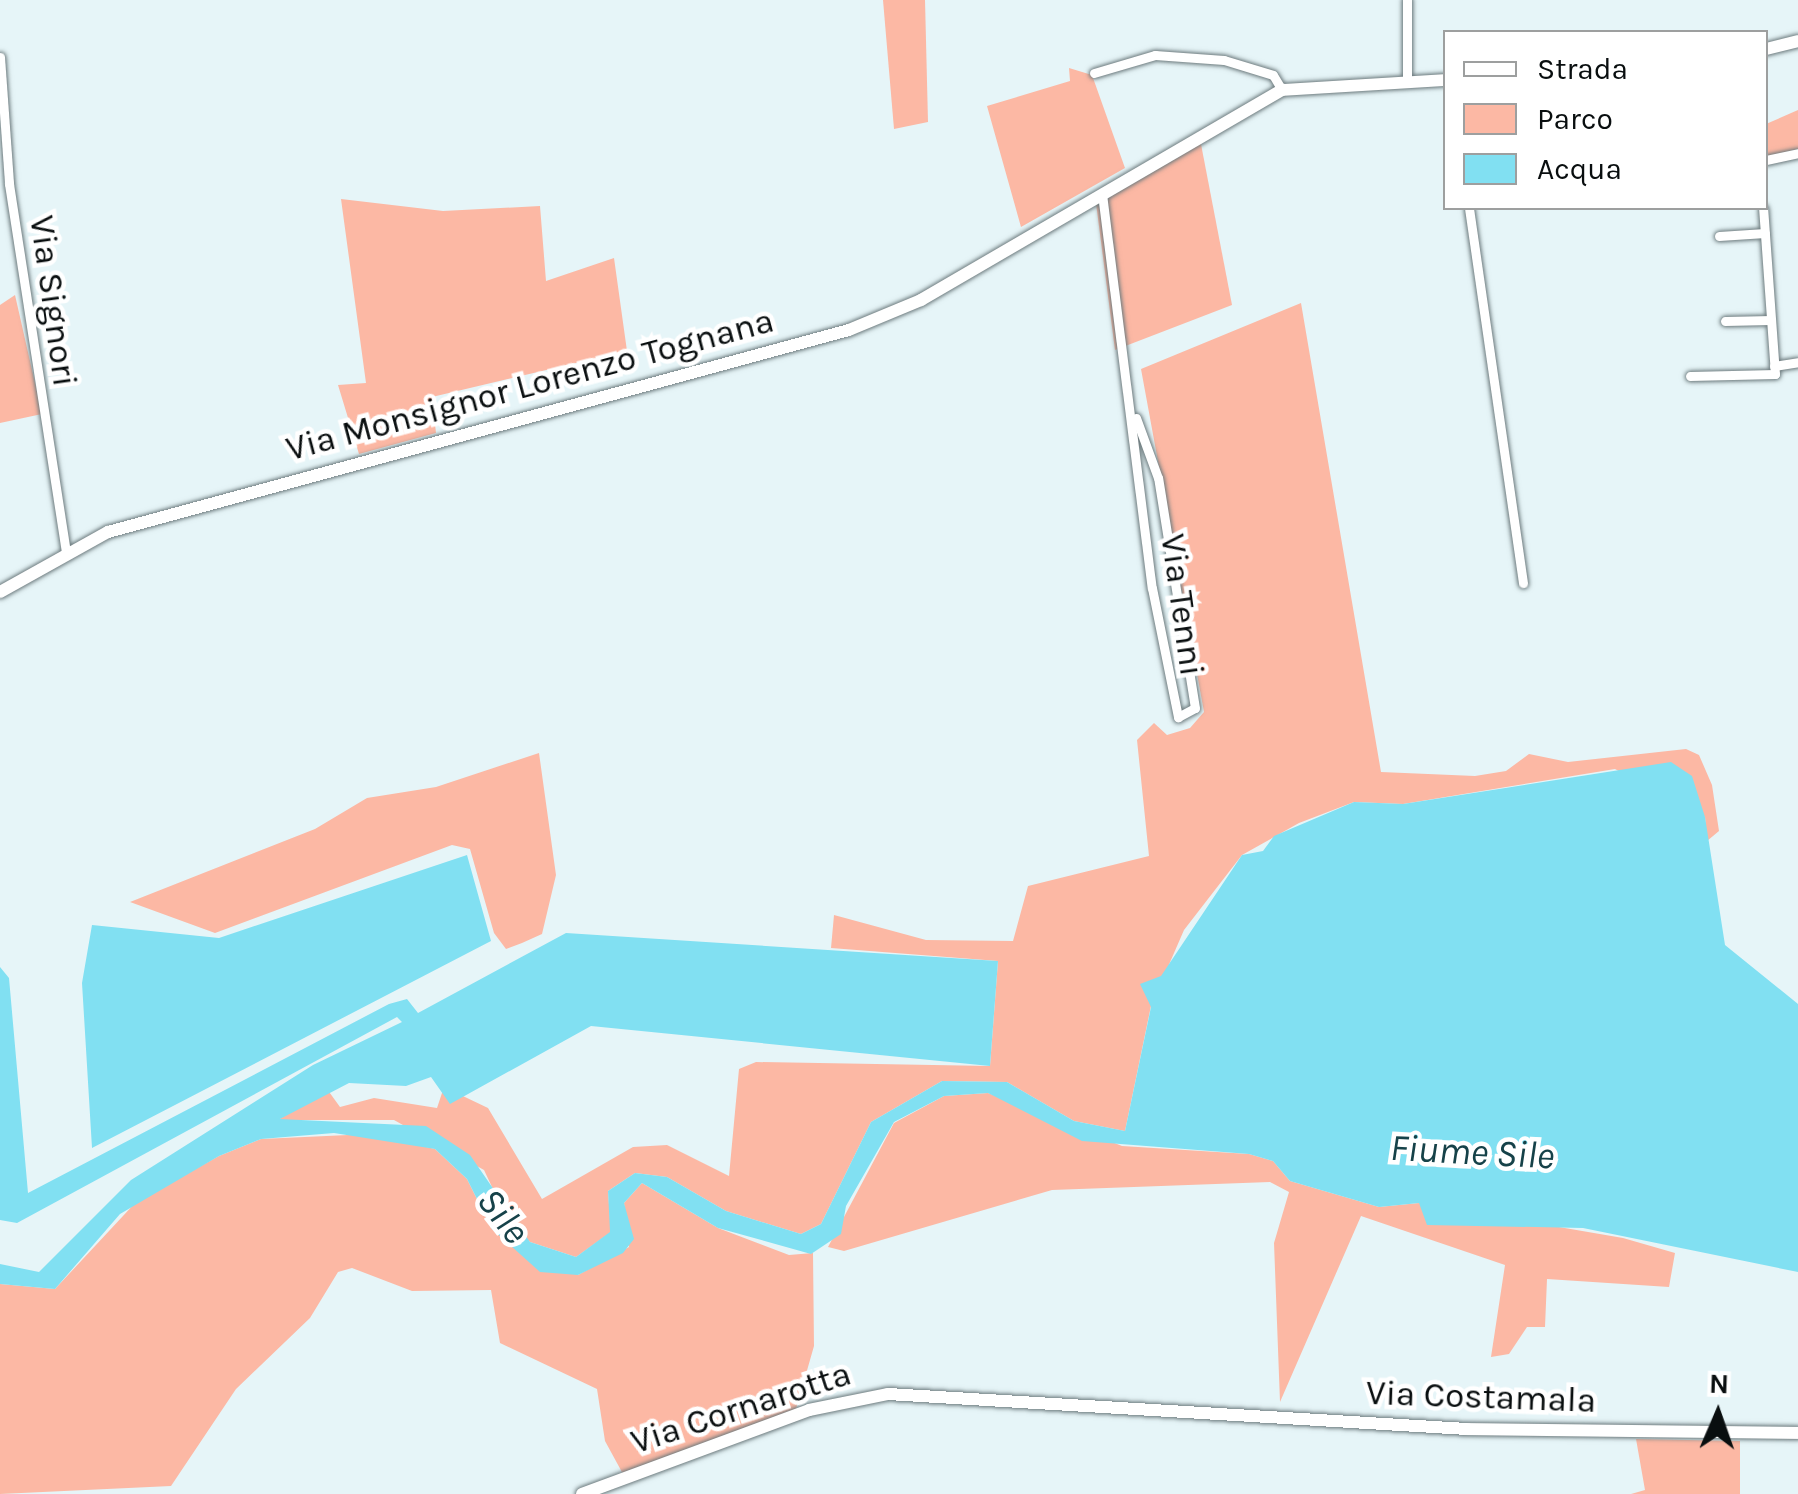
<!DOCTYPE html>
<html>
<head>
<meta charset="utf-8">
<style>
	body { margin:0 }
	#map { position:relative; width:1798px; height:1494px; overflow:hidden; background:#e6f5f8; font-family:Karla,sans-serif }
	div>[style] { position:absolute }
	.green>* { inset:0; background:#fcb8a4 }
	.water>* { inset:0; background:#81e0f2 }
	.roads { filter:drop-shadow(0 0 2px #6d7b7e) drop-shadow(0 0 2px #6d7b7e) }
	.street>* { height:9px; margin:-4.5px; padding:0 4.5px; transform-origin:4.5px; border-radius:4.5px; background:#fff }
	.secondary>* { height:12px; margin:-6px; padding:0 6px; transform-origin:6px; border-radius:6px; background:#fff }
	span { translate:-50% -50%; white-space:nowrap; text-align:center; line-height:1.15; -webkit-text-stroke:9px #fff; paint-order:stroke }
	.street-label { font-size:35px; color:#090e0f }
	.water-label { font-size:38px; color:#164249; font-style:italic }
	.legend { position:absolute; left:1443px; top:30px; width:325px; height:180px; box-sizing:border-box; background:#fff; border:2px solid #9d9f9f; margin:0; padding:12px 18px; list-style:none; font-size:30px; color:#090e0f }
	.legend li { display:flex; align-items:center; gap:20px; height:50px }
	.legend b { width:50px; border:2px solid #9d9f9f }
	.north { position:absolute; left:1668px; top:1364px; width:100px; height:100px; -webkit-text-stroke:8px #fff; paint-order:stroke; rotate:2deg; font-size:28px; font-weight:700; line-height:40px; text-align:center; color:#090e0f }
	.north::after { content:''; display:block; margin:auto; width:35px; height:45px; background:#090e0f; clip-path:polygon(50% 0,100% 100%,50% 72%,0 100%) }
</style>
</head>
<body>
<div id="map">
	<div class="green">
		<div style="clip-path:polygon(883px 0,925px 0,928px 122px,894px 129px)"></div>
		<div style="clip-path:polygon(1069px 68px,1092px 75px,1125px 168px,1021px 227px,987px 106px,1070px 81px)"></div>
		<div style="clip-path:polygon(1798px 110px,1798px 149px,1766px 157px,1766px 124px)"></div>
		<div style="clip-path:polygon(1200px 139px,1232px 305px,1115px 350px,1096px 203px)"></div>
		<div style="clip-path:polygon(341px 199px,443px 211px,540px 206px,546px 281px,614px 258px,627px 351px,432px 397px,436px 433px,359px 454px,338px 385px,366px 383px)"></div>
		<div style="clip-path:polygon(15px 295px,42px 414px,0 423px,0 305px)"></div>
		<div style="clip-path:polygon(1301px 303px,1381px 772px,1475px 776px,1506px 771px,1529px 754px,1568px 762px,1686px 749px,1699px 755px,1712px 785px,1719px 831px,1707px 841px,1705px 817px,1615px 769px,1403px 804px,1354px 802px,1299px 823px,1242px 855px,1184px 930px,1151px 1006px,1125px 1131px,1074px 1121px,1007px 1082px,942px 1081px,871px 1122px,821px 1224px,801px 1234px,726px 1211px,667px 1177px,635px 1173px,608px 1191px,611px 1232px,576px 1257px,530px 1242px,507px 1219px,484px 1170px,394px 1120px,278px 1120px,327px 1089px,340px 1107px,374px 1098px,437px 1108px,444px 1087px,488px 1108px,542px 1199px,633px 1147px,667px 1145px,729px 1176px,739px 1069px,756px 1062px,990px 1066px,998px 961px,831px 948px,834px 915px,926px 940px,1013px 941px,1028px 886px,1149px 856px,1137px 740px,1154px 723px,1167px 735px,1190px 728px,1204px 712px,1141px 369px)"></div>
		<div style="clip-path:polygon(539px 753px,556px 875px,542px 934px,522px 943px,506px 949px,494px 933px,470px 849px,452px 845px,215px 933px,130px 902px,315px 829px,367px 798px,436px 787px)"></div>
		<div style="clip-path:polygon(988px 1093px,1122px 1146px,1249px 1154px,1273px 1161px,1290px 1181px,1379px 1207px,1419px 1203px,1623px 1238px,1675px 1253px,1669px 1287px,1547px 1279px,1545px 1327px,1527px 1327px,1509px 1354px,1491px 1357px,1505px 1265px,1361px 1216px,1280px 1402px,1274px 1243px,1289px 1192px,1270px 1182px,1052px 1190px,844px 1251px,828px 1247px,894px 1123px,944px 1096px)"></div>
		<div style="clip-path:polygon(370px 1134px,435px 1149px,467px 1179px,492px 1229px,578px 1275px,629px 1247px,624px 1203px,642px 1183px,718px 1228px,789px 1255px,813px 1253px,814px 1346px,796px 1409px,623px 1474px,605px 1441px,597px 1389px,500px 1343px,491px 1290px,412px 1291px,352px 1268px,338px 1272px,310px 1318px,236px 1389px,171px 1486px,0 1494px,0 1284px,55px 1289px,136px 1202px,219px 1156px,261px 1139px)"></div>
		<div style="clip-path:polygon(1636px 1439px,1740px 1441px,1740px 1494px,1631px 1494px,1645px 1490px)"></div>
	</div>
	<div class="water">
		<div style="clip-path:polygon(1671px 762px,1692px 776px,1705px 817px,1725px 945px,1798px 1004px,1798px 1272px,1583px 1228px,1427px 1225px,1419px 1203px,1379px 1207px,1290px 1181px,1273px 1161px,1249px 1154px,1082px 1141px,988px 1093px,944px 1096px,894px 1122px,846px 1206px,841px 1234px,811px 1254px,718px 1228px,642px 1183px,624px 1203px,634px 1239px,623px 1253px,578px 1275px,540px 1272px,492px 1229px,467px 1179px,435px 1149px,334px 1133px,261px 1139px,219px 1156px,120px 1214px,55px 1289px,0 1284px,0 1264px,39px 1272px,131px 1180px,313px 1065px,402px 1022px,397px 1017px,17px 1223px,0 1220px,0 967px,9px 978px,28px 1193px,389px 1004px,407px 999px,418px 1013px,566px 933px,998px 961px,990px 1066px,591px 1026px,450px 1104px,431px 1077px,406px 1086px,349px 1083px,280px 1119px,426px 1126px,470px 1155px,530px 1242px,576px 1257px,610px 1232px,608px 1191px,635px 1173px,667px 1177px,726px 1211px,801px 1234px,821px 1224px,871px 1122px,942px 1081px,1007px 1082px,1074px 1121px,1125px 1131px,1151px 1007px,1140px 984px,1161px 976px,1242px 855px,1263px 851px,1274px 836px,1354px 802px,1403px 804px)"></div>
		<div style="clip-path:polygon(467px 855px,491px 941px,92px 1148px,82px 983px,92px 925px,219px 938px)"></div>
	</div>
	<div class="roads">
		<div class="street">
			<div style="left:1407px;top:0;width:80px;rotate:90deg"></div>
			<div style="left:0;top:57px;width:127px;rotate:85.9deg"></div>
			<div style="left:9px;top:184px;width:371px;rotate:81.2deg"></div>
			<div style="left:1094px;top:73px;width:64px;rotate:-16.4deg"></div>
			<div style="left:1155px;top:55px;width:69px;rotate:4.1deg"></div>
			<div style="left:1224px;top:60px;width:51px;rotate:17deg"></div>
			<div style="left:1273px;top:75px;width:17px;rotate:59deg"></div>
			<div style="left:1766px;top:160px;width:33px;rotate:-12deg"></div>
			<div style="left:1102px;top:194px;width:397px;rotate:82.8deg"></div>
			<div style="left:1152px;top:588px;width:132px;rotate:78.6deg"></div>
			<div style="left:1178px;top:717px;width:19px;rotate:-28deg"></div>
			<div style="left:1195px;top:708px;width:233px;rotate:-99.1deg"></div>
			<div style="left:1158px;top:478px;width:64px;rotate:-110.1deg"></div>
			<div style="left:1469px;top:208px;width:379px;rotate:81.8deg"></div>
			<div style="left:1719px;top:236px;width:46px;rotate:-3.7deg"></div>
			<div style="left:1725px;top:321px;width:46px;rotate:-1.2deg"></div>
			<div style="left:1774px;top:366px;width:24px;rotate:-9deg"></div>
			<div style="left:1690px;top:376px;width:85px;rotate:-1.3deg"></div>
			<div style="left:1775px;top:374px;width:166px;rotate:-94.1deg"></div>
		</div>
		<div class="secondary">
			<div style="left:1766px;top:49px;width:33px;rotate:-14deg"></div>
			<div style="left:0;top:592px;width:124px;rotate:-29.1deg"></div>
			<div style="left:108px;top:532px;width:768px;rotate:-15.25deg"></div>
			<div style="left:849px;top:330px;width:78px;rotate:-22.6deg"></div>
			<div style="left:921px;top:300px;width:418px;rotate:-30.2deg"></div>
			<div style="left:1282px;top:90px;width:164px;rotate:-3.5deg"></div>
			<div style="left:582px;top:1494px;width:242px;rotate:-20.3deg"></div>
			<div style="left:809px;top:1410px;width:81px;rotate:-11.4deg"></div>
			<div style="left:888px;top:1394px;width:580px;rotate:3.46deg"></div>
			<div style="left:1467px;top:1429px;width:331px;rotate:0.7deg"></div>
		</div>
	</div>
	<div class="street-label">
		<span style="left:53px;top:301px;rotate:82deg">Via Signori</span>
		<span style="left:530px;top:385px;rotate:-15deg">Via Monsignor Lorenzo Tognana</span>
		<span style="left:1182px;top:605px;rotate:82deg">Via Tenni</span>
		<span style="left:1481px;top:1397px;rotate:2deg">Via Costamala</span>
		<span style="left:741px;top:1408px;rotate:-18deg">Via Cornarotta</span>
	</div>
	<div class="water-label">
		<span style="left:1472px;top:1152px;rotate:3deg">Fiume Sile</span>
		<span style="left:503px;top:1216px;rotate:52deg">Sile</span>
	</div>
	<ul class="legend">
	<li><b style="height:12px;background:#fff"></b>Strada</li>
	<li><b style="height:28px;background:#fcb8a4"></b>Parco</li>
	<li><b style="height:28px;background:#81e0f2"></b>Acqua</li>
	</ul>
	<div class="north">N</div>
</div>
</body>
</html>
